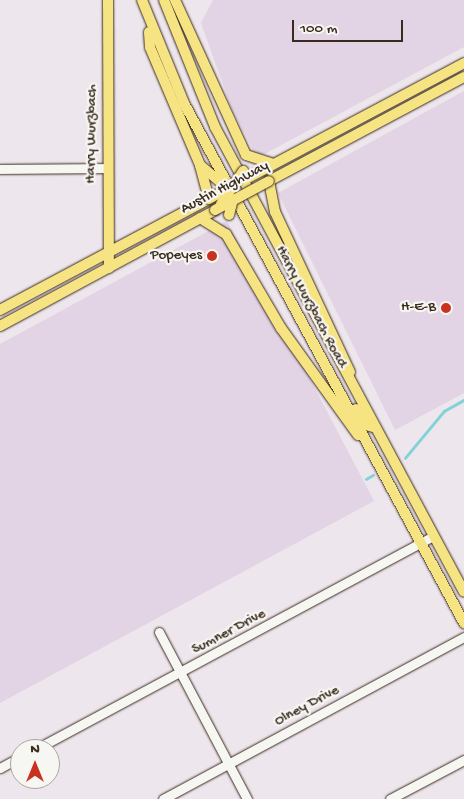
<!DOCTYPE html>
<html>
<head>
<meta charset="utf-8">
<style>
	body { margin:0 }
	#map { position:relative; width:464px; height:799px; overflow:hidden; background:#ede6ec; font-family:"Gochi Hand",sans-serif }
	div>[style] { position:absolute }
	.built>* { inset:0; background:#e2d3e5 }
	.stream>* { height:2.5px; margin:-1.25px; padding:0 1.25px; transform-origin:1.25px; border-radius:1.25px; background:#82d3d9 }
	.roads { filter:drop-shadow(0 0 1px #3b2a1e) drop-shadow(0 0 1px #3b2a1e) }
	.minor>* { height:9px; margin:-4.5px; padding:0 4.5px; transform-origin:4.5px; border-radius:4.5px; background:#f6f6f2 }
	.major>* { height:10px; margin:-5px; padding:0 5px; transform-origin:5px; border-radius:5px; background:#f6e381 }
	.bridges { filter:drop-shadow(0 0 1px #3b2a1e) drop-shadow(0 0 1px #3b2a1e) }
	.major-bridge>* { height:10px; margin:-5px; padding:0 5px; transform-origin:5px; border-radius:5px; background:#f6e381 }
	.dots>* { width:14px; height:14px; translate:-50% -50%; box-sizing:border-box; border:2px solid #f6f6f2; border-radius:50% }
	span { translate:-50% -50%; white-space:nowrap; text-align:center; line-height:1.15; -webkit-text-stroke:4.5px #f6f6f2; paint-order:stroke }
	.street-label { font-size:15px; color:#3b2a1e }
	.poi-label { font-size:15px; color:#3b2a1e }
	.right { translate:-100% -50%; text-align:right }
	.north { position:absolute; left:10px; top:739px; width:50px; height:50px; box-sizing:border-box; background:#f6f6f2; border:1px solid #aba49d; border-radius:50%; rotate:0deg; font-size:14px; font-weight:700; line-height:20px; text-align:center; color:#3b2a1e }
	.north::after { content:''; display:block; margin:auto; width:18px; height:22px; background:#c8321e; clip-path:polygon(50% 0,100% 100%,50% 72%,0 100%) }
	.scale { position:absolute; left:292px; top:20px; width:111px; height:22px; box-sizing:border-box; border:2px solid #3b2a1e; border-top:0; padding-left:6px; font-size:15px; line-height:18px; white-space:nowrap; color:#3b2a1e; -webkit-text-stroke:4px #f6f6f2; paint-order:stroke }
</style>
</head>
<body>
<div id="map">
	<div class="built">
		<div style="clip-path:polygon(213px 0,464px 0,464px 47px,257px 158px,231px 107px,201px 23px)"></div>
		<div style="clip-path:polygon(464px 91px,464px 393px,395px 430px,278px 193px)"></div>
		<div style="clip-path:polygon(227px 221px,374px 501px,0 703px,0 344px)"></div>
	</div>
	<div class="stream">
		<div style="left:405px;top:458px;width:61px;rotate:-50.3deg"></div>
		<div style="left:444px;top:411px;width:23px;rotate:-29deg"></div>
		<div style="left:366px;top:479px;width:8px;rotate:-30deg"></div>
	</div>
	<div class="roads">
		<div class="minor">
			<div style="left:0;top:169px;width:107px;rotate:-0.5deg"></div>
			<div style="left:159px;top:632px;width:189px;rotate:62.2deg"></div>
			<div style="left:36px;top:749px;width:451px;rotate:-28.2deg"></div>
			<div style="left:0;top:768px;width:23px;rotate:-29deg"></div>
			<div style="left:163px;top:799px;width:342px;rotate:-28.3deg"></div>
			<div style="left:390px;top:799px;width:84px;rotate:-27.8deg"></div>
		</div>
		<div class="major">
			<div style="left:108px;top:0;width:268px;rotate:89.8deg"></div>
			<div style="left:142px;top:0;width:111px;rotate:67.8deg"></div>
			<div style="left:184px;top:103px;width:591px;rotate:61.7deg"></div>
			<div style="left:164px;top:0;width:137px;rotate:68.1deg"></div>
			<div style="left:215px;top:127px;width:527px;rotate:61.83deg"></div>
			<div style="left:175px;top:0;width:170px;rotate:65.4deg"></div>
			<div style="left:246px;top:155px;width:29px;rotate:18deg"></div>
			<div style="left:200px;top:165px;width:26px;rotate:40deg"></div>
			<div style="left:246px;top:179px;width:247px;rotate:-28deg"></div>
			<div style="left:200px;top:218px;width:31px;rotate:32deg"></div>
			<div style="left:226px;top:234px;width:109px;rotate:59.7deg"></div>
			<div style="left:281px;top:328px;width:132px;rotate:54.3deg"></div>
			<div style="left:0;top:310px;width:237px;rotate:-28deg"></div>
			<div style="left:209px;top:199px;width:35px;rotate:-105deg"></div>
			<div style="left:200px;top:165px;width:128px;rotate:-113deg"></div>
			<div style="left:150px;top:47px;width:15px;rotate:-94deg"></div>
			<div style="left:0;top:326px;width:244px;rotate:-28.3deg"></div>
			<div style="left:350px;top:372px;width:177px;rotate:-115.1deg"></div>
			<div style="left:275px;top:212px;width:32px;rotate:-101deg"></div>
			<div style="left:269px;top:181px;width:221px;rotate:-28.1deg"></div>
			<div style="left:356px;top:409px;width:18px;rotate:61deg"></div>
			<div style="left:365px;top:425px;width:9px;rotate:13deg"></div>
		</div>
	</div>
	<div class="bridges">
		<div class="major-bridge">
			<div style="left:209px;top:199px;width:29px;rotate:-29deg"></div>
			<div style="left:221px;top:204px;width:40px;rotate:-56deg"></div>
			<div style="left:215px;top:210px;width:61px;rotate:-28.2deg"></div>
			<div style="left:229px;top:215px;width:16px;rotate:-76deg"></div>
		</div>
	</div>
	<div class="dots">
		<div style="left:212px;top:256px;background:#c8321e"></div>
		<div style="left:446px;top:308px;background:#c8321e"></div>
	</div>
	<div class="street-label">
		<span style="left:92px;top:134px;rotate:-89deg">Harry Wurzbach</span>
		<span style="left:225px;top:188px;rotate:-28deg">Austin Highway</span>
		<span style="left:311px;top:307px;rotate:62deg">Harry Wurzbach Road</span>
		<span style="left:229px;top:632px;rotate:-28deg">Sumner Drive</span>
		<span style="left:307px;top:706px;rotate:-28deg">Olney Drive</span>
	</div>
	<div class="poi-label">
		<span class="right" style="left:202px;top:256px">Popeyes</span>
		<span class="right" style="left:436px;top:308px">H-E-B</span>
	</div>
	<div class="north">N</div>
	<div class="scale">100 m</div>
</div>
</body>
</html>
